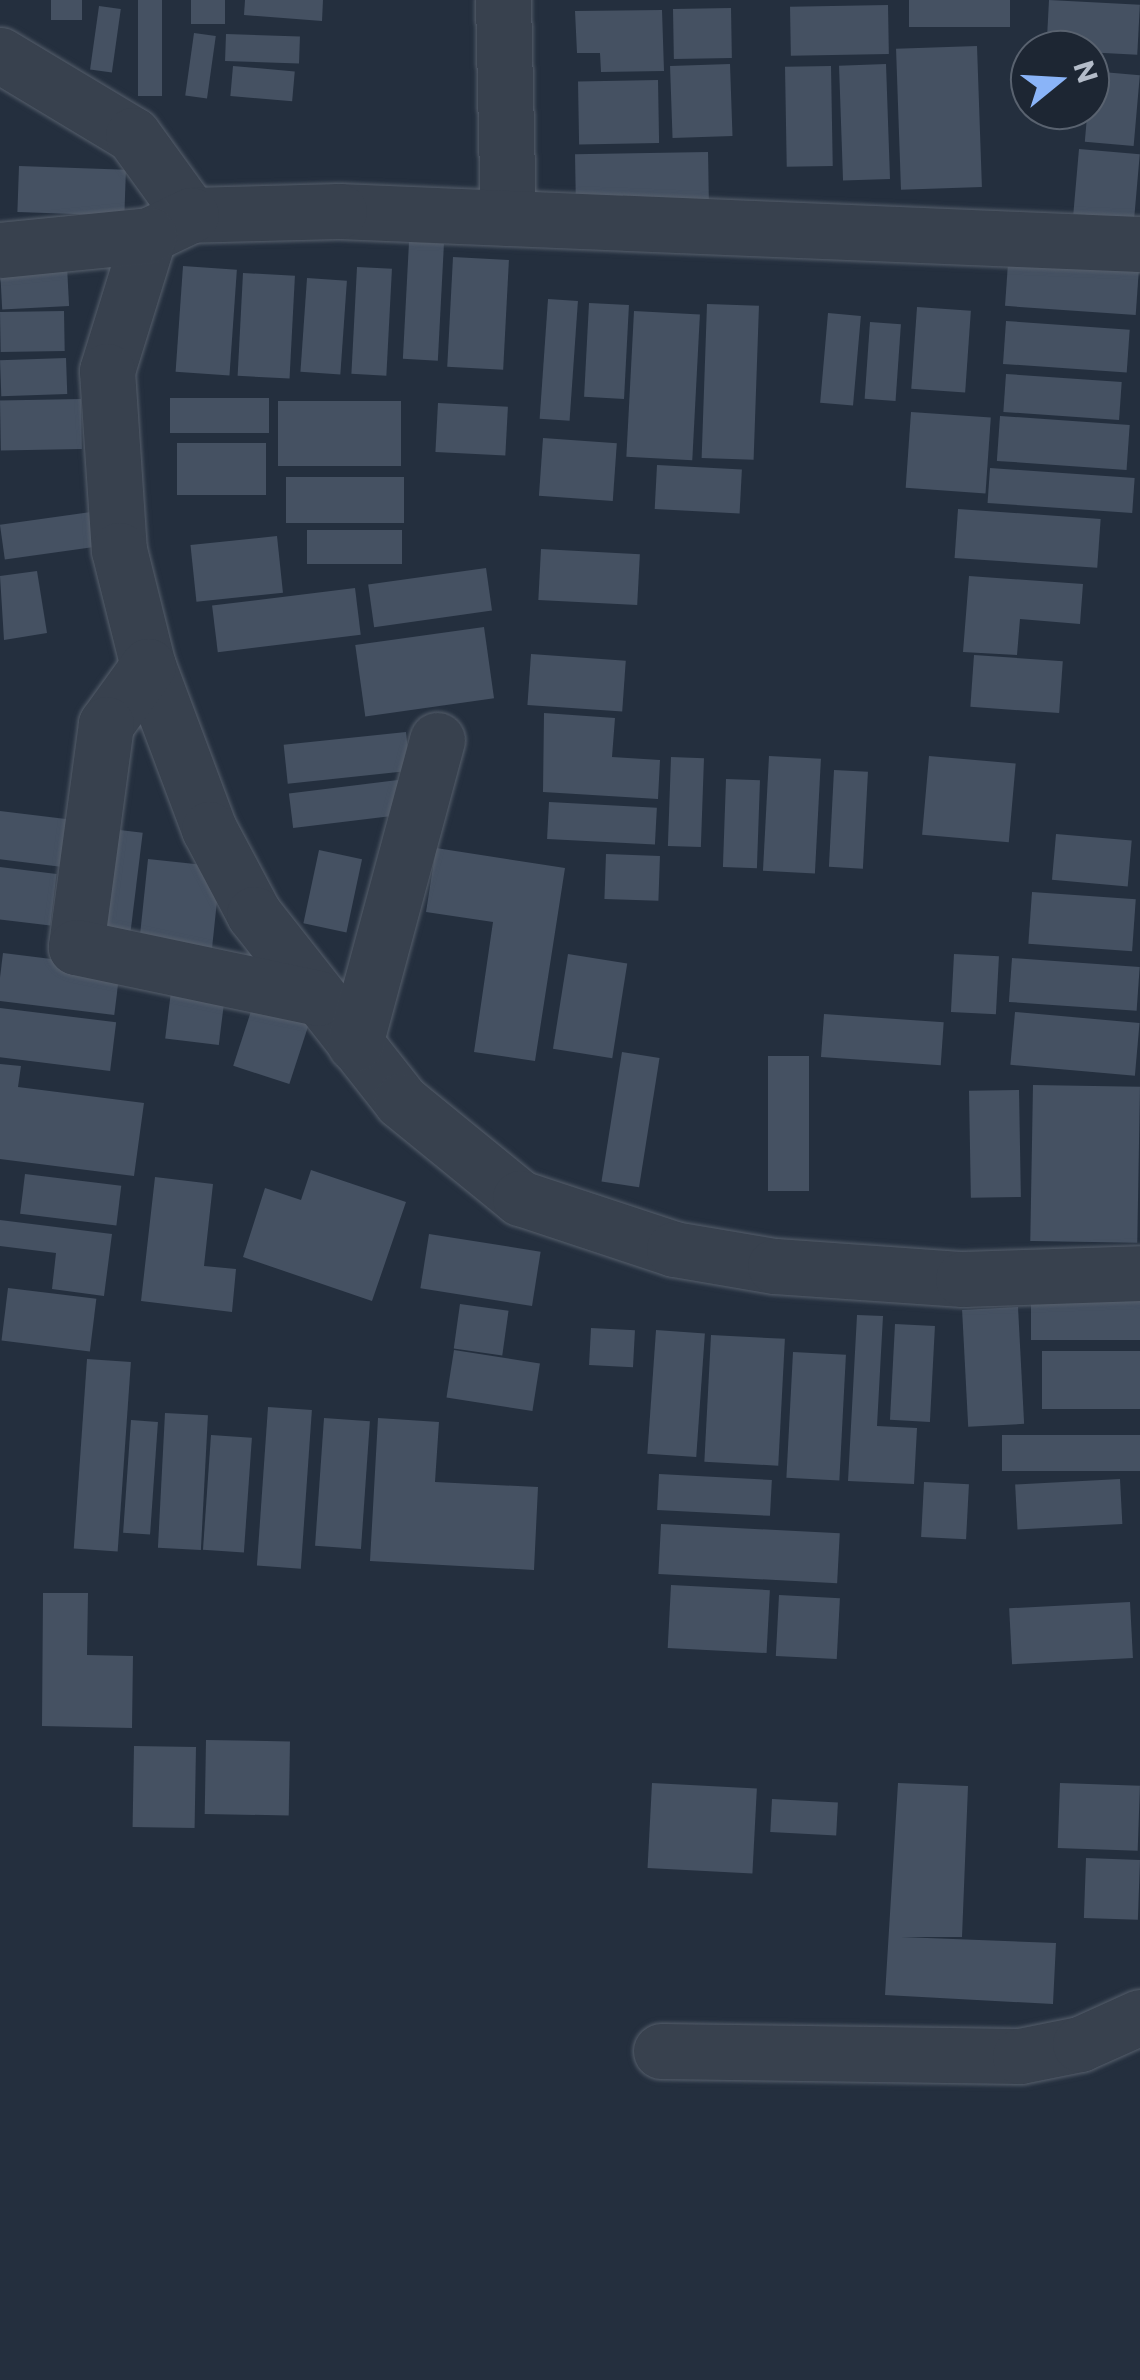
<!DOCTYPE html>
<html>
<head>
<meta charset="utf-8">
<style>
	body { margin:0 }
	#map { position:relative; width:1140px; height:2380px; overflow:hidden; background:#242f3e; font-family:Commissioner,sans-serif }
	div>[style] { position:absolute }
	.building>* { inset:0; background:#455162; transform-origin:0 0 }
	.roads { filter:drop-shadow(0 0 2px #565f6c) drop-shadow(0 0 2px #565f6c) }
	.street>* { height:55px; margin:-27.5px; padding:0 27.5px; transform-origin:27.5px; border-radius:27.5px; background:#38414e }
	span { translate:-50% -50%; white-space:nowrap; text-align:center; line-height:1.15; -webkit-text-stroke:10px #1d2633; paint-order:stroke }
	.north { position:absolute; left:1010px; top:30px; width:100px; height:100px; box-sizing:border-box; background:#1d2633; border:2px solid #59626f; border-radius:50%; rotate:72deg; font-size:28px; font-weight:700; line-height:40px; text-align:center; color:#b4bcc9 }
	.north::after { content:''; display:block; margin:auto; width:35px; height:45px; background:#8ab4f8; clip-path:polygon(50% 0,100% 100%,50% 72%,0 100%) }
</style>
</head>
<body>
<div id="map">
	<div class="building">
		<div style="left:51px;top:0;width:31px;height:20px"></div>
		<div style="left:138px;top:0;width:24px;height:96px"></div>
		<div style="left:191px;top:0;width:34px;height:24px"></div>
		<div style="clip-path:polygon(245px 0,323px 0,322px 21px,244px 15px)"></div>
		<div style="left:909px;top:0;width:101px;height:27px"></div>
		<div style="left:1049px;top:0;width:91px;height:50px;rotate:3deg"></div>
		<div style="left:888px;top:5px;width:49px;height:98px;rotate:89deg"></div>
		<div style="left:99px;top:6px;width:22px;height:64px;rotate:8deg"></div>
		<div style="left:731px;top:8px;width:50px;height:58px;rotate:89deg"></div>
		<div style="clip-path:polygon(662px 10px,664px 71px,601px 72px,600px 53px,577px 53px,575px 11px)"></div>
		<div style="left:194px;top:33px;width:22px;height:63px;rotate:8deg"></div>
		<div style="left:226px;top:34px;width:74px;height:27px;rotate:2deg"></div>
		<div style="left:977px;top:46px;width:141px;height:81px;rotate:88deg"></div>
		<div style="left:730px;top:64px;width:72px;height:60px;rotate:88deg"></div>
		<div style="left:886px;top:64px;width:115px;height:47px;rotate:88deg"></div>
		<div style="left:233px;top:66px;width:62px;height:30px;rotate:5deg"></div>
		<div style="left:831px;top:66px;width:100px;height:46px;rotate:89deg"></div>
		<div style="left:1091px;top:71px;width:49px;height:71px;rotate:5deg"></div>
		<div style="left:658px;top:80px;width:63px;height:80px;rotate:89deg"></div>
		<div style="left:1079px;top:149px;width:61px;height:65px;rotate:5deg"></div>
		<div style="left:708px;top:152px;width:47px;height:133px;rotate:89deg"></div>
		<div style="left:19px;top:166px;width:107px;height:46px;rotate:2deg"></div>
		<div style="left:409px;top:242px;width:35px;height:117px;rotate:3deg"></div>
		<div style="left:1009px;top:249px;width:131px;height:57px;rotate:4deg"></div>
		<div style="left:453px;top:257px;width:56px;height:110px;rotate:3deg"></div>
		<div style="left:67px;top:266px;width:40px;height:67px;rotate:87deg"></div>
		<div style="left:183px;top:266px;width:54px;height:106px;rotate:4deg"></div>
		<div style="left:357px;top:267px;width:35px;height:107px;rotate:3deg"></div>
		<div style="left:243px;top:273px;width:52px;height:103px;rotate:3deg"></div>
		<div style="left:307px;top:278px;width:40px;height:94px;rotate:4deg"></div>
		<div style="left:548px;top:299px;width:30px;height:120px;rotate:4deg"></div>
		<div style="left:589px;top:303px;width:40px;height:94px;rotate:3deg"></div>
		<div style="left:707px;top:304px;width:52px;height:154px;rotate:2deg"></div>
		<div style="left:917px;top:307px;width:54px;height:82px;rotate:4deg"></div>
		<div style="left:64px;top:311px;width:40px;height:64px;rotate:89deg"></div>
		<div style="left:634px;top:311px;width:66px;height:146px;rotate:3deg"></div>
		<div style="left:828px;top:313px;width:33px;height:90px;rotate:5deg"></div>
		<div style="left:1006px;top:321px;width:124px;height:43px;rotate:4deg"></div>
		<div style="left:870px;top:322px;width:31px;height:77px;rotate:4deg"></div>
		<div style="left:66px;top:358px;width:36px;height:66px;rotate:88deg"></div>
		<div style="left:1006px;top:374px;width:116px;height:38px;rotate:4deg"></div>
		<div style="left:170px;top:398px;width:99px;height:35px"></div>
		<div style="left:81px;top:399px;width:50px;height:81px;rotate:89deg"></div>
		<div style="left:278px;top:401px;width:123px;height:65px"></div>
		<div style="left:438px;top:403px;width:70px;height:49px;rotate:3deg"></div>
		<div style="left:911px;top:412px;width:80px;height:76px;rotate:4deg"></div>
		<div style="left:1000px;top:416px;width:130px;height:45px;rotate:4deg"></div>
		<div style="left:543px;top:438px;width:74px;height:58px;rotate:4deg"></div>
		<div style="left:177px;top:443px;width:89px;height:52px"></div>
		<div style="left:657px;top:465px;width:85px;height:44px;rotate:3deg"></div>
		<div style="left:990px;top:468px;width:145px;height:35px;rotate:4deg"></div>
		<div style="left:286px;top:477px;width:118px;height:46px"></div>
		<div style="left:958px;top:509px;width:143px;height:49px;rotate:4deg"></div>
		<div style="left:98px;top:511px;width:35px;height:99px;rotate:82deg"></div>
		<div style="left:402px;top:530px;width:34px;height:95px;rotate:90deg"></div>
		<div style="left:277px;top:536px;width:57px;height:87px;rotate:84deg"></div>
		<div style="left:541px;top:549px;width:99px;height:51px;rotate:3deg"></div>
		<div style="left:486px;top:568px;width:43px;height:119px;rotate:82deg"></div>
		<div style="clip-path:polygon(37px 571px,47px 633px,4px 640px,0 576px)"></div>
		<div style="clip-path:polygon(969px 576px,1083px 584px,1080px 624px,1020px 619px,1017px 655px,963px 652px)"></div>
		<div style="left:355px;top:588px;width:47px;height:144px;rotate:83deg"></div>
		<div style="left:484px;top:627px;width:72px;height:130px;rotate:82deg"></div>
		<div style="left:531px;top:654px;width:95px;height:51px;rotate:4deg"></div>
		<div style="left:974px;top:655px;width:89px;height:52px;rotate:4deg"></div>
		<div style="clip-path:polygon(544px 713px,615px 718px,612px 757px,660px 760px,658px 799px,543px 792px)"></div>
		<div style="left:406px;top:732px;width:39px;height:123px;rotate:84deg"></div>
		<div style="left:769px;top:756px;width:52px;height:115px;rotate:3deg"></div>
		<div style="left:929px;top:756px;width:87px;height:79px;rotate:5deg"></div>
		<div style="left:671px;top:757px;width:33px;height:89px;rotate:2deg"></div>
		<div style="left:834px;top:770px;width:34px;height:97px;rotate:3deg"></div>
		<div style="left:406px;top:779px;width:35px;height:118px;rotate:83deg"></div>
		<div style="left:726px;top:779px;width:34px;height:88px;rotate:2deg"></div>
		<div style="left:549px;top:802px;width:108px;height:37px;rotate:3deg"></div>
		<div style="left:0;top:811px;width:85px;height:48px;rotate:7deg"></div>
		<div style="left:103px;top:828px;width:40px;height:103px;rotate:7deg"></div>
		<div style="left:1056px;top:834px;width:76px;height:46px;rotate:5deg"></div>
		<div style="clip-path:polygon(436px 848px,565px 868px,535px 1061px,474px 1052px,493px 922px,426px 912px)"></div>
		<div style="left:319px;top:850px;width:44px;height:75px;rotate:12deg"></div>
		<div style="left:606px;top:854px;width:54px;height:45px;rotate:2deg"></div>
		<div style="left:148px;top:859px;width:73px;height:97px;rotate:6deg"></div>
		<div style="left:0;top:867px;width:57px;height:52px;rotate:7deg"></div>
		<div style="left:1032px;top:892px;width:104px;height:52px;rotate:4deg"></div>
		<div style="left:3px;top:953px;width:118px;height:48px;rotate:7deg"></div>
		<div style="left:568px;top:954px;width:60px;height:96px;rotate:9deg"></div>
		<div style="left:954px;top:954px;width:45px;height:58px;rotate:3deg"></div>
		<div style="left:1012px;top:958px;width:128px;height:44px;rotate:4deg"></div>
		<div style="left:173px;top:975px;width:54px;height:64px;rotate:7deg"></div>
		<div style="left:253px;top:1005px;width:59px;height:64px;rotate:18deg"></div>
		<div style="left:0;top:1008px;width:117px;height:49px;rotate:7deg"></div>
		<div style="left:1015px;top:1012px;width:125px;height:53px;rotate:5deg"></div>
		<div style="left:824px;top:1014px;width:120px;height:43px;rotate:4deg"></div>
		<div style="left:622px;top:1052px;width:38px;height:131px;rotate:9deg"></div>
		<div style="left:768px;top:1056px;width:41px;height:135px"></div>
		<div style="clip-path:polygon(0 1064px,21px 1066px,18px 1087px,144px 1103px,134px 1176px,0 1159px)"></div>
		<div style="left:1033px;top:1085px;width:107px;height:156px;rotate:1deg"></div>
		<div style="left:1019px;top:1090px;width:107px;height:50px;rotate:89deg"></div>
		<div style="clip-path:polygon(311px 1170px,406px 1202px,372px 1301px,243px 1257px,265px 1188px,301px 1200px)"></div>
		<div style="left:25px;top:1174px;width:97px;height:40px;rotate:7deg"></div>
		<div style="clip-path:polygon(155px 1177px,213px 1184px,204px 1266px,236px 1269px,232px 1312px,141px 1301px)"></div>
		<div style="clip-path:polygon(0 1220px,112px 1234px,104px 1296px,52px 1289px,56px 1253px,0 1246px)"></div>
		<div style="left:429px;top:1234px;width:113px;height:55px;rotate:9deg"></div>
		<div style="left:8px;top:1288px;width:89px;height:53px;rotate:7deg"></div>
		<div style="left:1140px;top:1296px;width:44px;height:109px;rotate:90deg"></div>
		<div style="left:460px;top:1304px;width:49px;height:45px;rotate:8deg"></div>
		<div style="left:1018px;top:1307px;width:117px;height:56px;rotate:87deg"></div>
		<div style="clip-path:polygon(857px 1315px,883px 1316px,877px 1426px,917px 1428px,914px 1484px,848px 1481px)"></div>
		<div style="left:895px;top:1324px;width:40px;height:96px;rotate:3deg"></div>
		<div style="left:591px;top:1328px;width:44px;height:37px;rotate:3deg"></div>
		<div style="left:656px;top:1330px;width:49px;height:124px;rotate:4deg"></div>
		<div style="left:711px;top:1335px;width:74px;height:127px;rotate:3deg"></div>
		<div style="left:454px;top:1350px;width:87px;height:48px;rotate:9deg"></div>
		<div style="left:1140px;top:1351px;width:58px;height:98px;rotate:90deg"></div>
		<div style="left:793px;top:1352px;width:53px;height:126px;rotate:3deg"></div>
		<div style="left:87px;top:1359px;width:44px;height:190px;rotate:4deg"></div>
		<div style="left:268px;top:1407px;width:44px;height:159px;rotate:4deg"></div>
		<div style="left:165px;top:1413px;width:43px;height:135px;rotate:3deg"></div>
		<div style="left:324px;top:1418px;width:46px;height:128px;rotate:4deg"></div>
		<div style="clip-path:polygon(378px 1418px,439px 1422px,435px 1482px,538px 1487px,534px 1570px,370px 1561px)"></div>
		<div style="left:131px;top:1420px;width:27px;height:113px;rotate:4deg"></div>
		<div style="left:211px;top:1435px;width:41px;height:115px;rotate:4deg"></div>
		<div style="left:1140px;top:1435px;width:36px;height:138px;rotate:90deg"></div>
		<div style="left:659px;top:1474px;width:113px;height:36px;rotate:3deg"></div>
		<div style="left:1120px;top:1479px;width:45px;height:105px;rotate:87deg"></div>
		<div style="left:924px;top:1482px;width:45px;height:55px;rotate:3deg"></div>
		<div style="left:661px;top:1524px;width:179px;height:50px;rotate:3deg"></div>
		<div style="left:671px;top:1585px;width:99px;height:63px;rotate:3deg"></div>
		<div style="clip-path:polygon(43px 1593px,88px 1593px,87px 1655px,133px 1656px,132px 1728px,42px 1726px)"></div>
		<div style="left:779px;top:1595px;width:61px;height:61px;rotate:3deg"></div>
		<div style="left:1130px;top:1602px;width:56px;height:121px;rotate:87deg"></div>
		<div style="left:206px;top:1740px;width:84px;height:74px;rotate:1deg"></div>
		<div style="left:134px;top:1746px;width:62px;height:81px;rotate:1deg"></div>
		<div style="left:652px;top:1783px;width:105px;height:85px;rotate:3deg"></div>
		<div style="clip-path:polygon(898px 1783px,968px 1786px,962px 1937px,901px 1937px,1056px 1943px,1053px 2004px,885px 1995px)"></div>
		<div style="left:1060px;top:1783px;width:80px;height:65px;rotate:2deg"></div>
		<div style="left:772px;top:1799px;width:66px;height:33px;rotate:3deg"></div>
		<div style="left:1086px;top:1858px;width:54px;height:60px;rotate:2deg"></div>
	</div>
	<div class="roads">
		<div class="street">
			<div style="left:503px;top:0;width:218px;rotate:88.7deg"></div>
			<div style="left:0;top:55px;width:155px;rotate:31deg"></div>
			<div style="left:133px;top:135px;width:99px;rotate:54.1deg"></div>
			<div style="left:1140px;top:244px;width:802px;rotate:-177.64deg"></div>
			<div style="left:339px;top:211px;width:148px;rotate:178.5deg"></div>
			<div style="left:191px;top:215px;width:47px;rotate:154.5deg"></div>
			<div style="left:149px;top:235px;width:142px;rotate:107.2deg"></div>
			<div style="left:107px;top:371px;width:179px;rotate:86.2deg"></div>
			<div style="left:119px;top:550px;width:120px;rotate:76deg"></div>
			<div style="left:148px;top:666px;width:174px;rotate:69.5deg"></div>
			<div style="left:209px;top:829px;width:96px;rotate:62.1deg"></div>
			<div style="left:254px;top:914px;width:238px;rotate:51.8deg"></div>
			<div style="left:401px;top:1101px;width:154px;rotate:39.2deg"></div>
			<div style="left:520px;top:1198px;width:162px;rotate:18.3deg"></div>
			<div style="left:674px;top:1249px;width:102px;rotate:9.6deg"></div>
			<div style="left:775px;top:1266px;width:188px;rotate:4deg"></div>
			<div style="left:963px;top:1279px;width:177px;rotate:-1.9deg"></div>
			<div style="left:0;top:250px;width:150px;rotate:-5.7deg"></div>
			<div style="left:148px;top:666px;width:72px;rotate:125.9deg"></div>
			<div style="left:106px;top:724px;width:225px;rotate:97.7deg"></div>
			<div style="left:76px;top:947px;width:247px;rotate:11.9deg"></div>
			<div style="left:355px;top:1044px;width:315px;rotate:-74.9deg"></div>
			<div style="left:661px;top:2051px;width:359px;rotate:0.8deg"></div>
			<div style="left:1020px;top:2056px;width:61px;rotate:-11.3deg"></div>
			<div style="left:1080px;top:2044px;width:66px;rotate:-24.2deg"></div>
		</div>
	</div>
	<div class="north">N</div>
</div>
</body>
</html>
